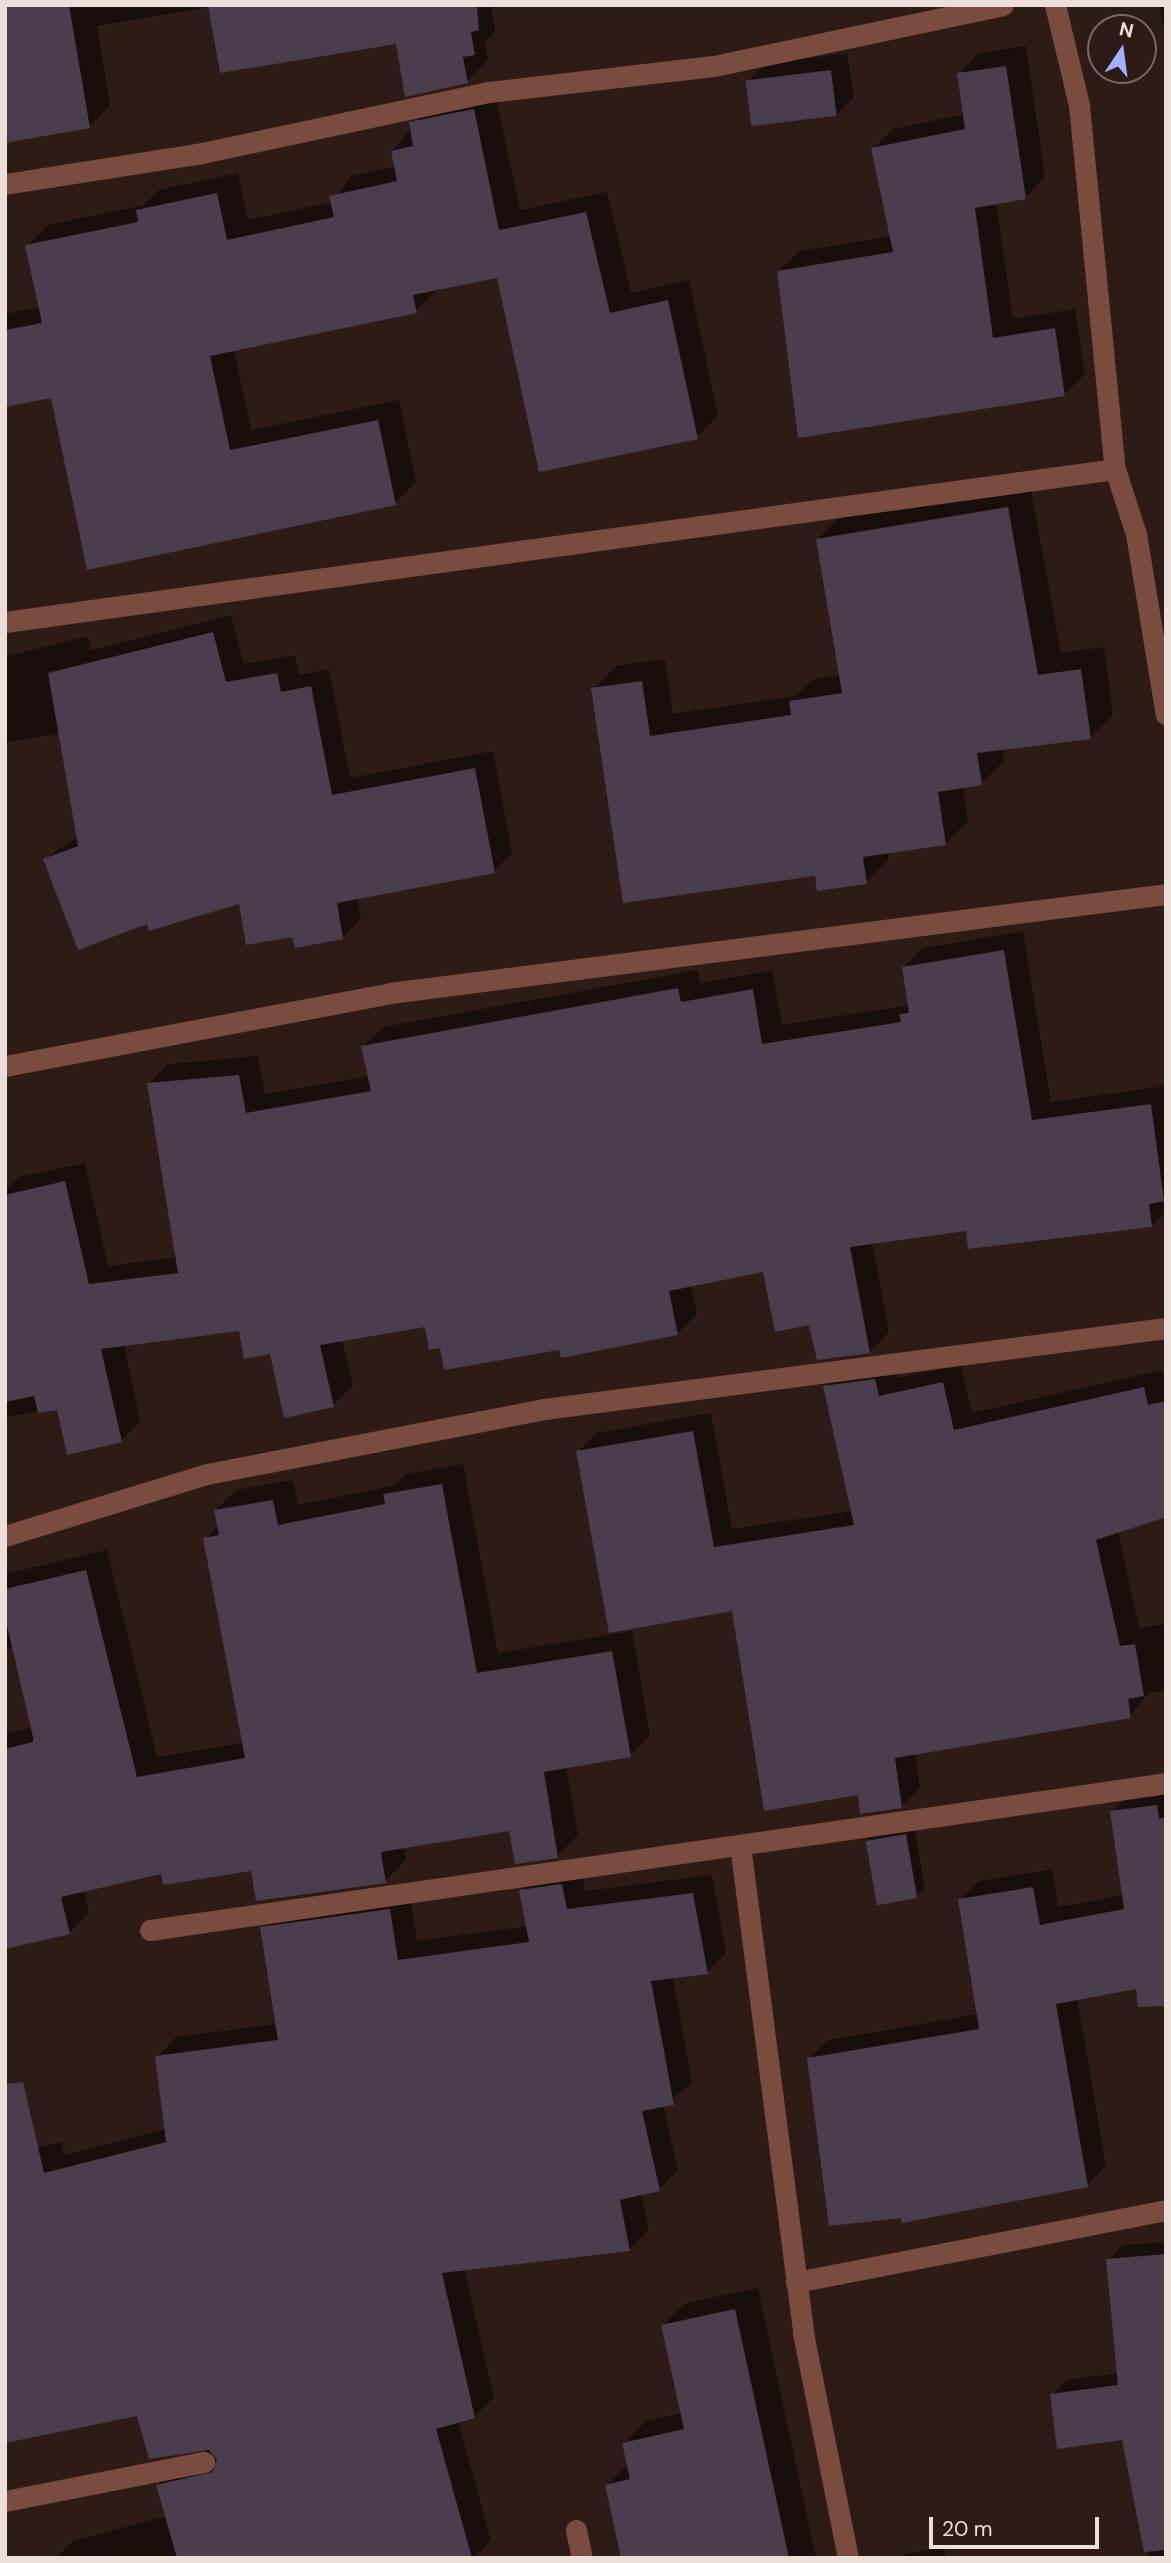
<!DOCTYPE html>
<html>
<head>
<meta charset="utf-8">
<style>
	body { margin:0 }
	#map { position:relative; width:1171px; height:2563px; overflow:hidden; background:#2e1b15; font-family:"DM Sans",sans-serif }
	div>[style] { position:absolute }
	.shadow>* { inset:0; background:#0007 }
	.building>* { inset:0; background:#4a3d4e; transform-origin:0 0 }
	.street>* { height:21px; margin:-10.5px; padding:0 10.5px; transform-origin:10.5px; border-radius:10.5px; background:#7a4c3f }
	span { translate:-50% -50%; white-space:nowrap; text-align:center; line-height:1.15; -webkit-text-stroke:5px #2e1b15; paint-order:stroke }
	.frame { position:absolute; inset:0; border:7px solid #ecdfda; pointer-events:none }
	.north { position:absolute; left:1087px; top:14px; width:70px; height:70px; box-sizing:border-box; background:#2e1b15; border:2px solid #7a6964; border-radius:50%; rotate:13deg; font-size:19px; font-weight:700; line-height:28px; text-align:center; color:#ecdfda }
	.north::after { content:''; display:block; margin:auto; width:24px; height:32px; background:#a1b2fd; clip-path:polygon(50% 0,100% 100%,50% 72%,0 100%) }
	.scale { position:absolute; left:929px; top:2517px; width:170px; height:32px; box-sizing:border-box; border:4px solid #ecdfda; border-top:0; padding-left:9px; font-size:21px; line-height:24px; white-space:nowrap; color:#ecdfda; -webkit-text-stroke:5px #2e1b15; paint-order:stroke }
</style>
</head>
<body>
<div id="map">
	<div class="shadow">
		<div style="clip-path:polygon(5px 5px,491px 5px,495px 32px,485px 42px,488px 60px,467px 81px,397px 42px,211px 7px,97px 26px,110px 105px,89px 127px)"></div>
		<div style="clip-path:polygon(1159px 5px,1166px 5px,1166px 38px)"></div>
		<div style="clip-path:polygon(1026px 46px,1045px 177px,1025px 198px,996px 202px,1013px 319px,1075px 309px,1085px 374px,1065px 394px,779px 271px,799px 251px,892px 236px,873px 149px,893px 129px,965px 114px,959px 73px,979px 53px)"></div>
		<div style="clip-path:polygon(847px 53px,854px 97px,836px 115px,748px 81px,765px 64px)"></div>
		<div style="clip-path:polygon(494px 89px,520px 210px,607px 192px,631px 293px,689px 280px,718px 416px,697px 437px,499px 276px,437px 290px,416px 311px,234px 350px,251px 430px,399px 400px,416px 482px,395px 503px,52px 396px,5px 405px,5px 314px,40px 307px,27px 246px,48px 225px,144px 205px,159px 190px,238px 173px,248px 220px,332px 202px,352px 176px,396px 166px,393px 151px,432px 102px)"></div>
		<div style="clip-path:polygon(1030px 485px,1061px 653px,1104px 647px,1113px 715px,1090px 738px,1002px 748px,1004px 761px,981px 784px,963px 786px,968px 821px,945px 844px,888px 852px,889px 859px,866px 882px,816px 874px,593px 689px,616px 666px,665px 659px,673px 714px,796px 696px,813px 679px,841px 675px,817px 540px,840px 517px)"></div>
		<div style="clip-path:polygon(231px 615px,244px 664px,295px 655px,299px 675px,329px 669px,350px 778px,493px 751px,512px 853px,494px 871px,357px 897px,361px 919px,342px 938px,294px 935px,240px 902px,148px 921px,45px 859px,78px 836px,60px 734px,5px 742px,5px 657px,88px 636px,91px 650px)"></div>
		<div style="clip-path:polygon(1023px 931px,1051px 1102px,1166px 1086px,1166px 1211px,1151px 1226px,968px 1229px,872px 1242px,889px 1332px,870px 1352px,811px 1323px,765px 1270px,691px 1285px,697px 1314px,677px 1334px,561px 1348px,442px 1346px,426px 1325px,342px 1340px,353px 1386px,333px 1405px,240px 1329px,124px 1344px,140px 1421px,121px 1441px,58px 1408px,5px 1417px,5px 1191px,19px 1177px,85px 1163px,108px 1266px,177px 1257px,149px 1083px,168px 1064px,258px 1056px,265px 1094px,369px 1076px,363px 1046px,383px 1027px,698px 970px,700px 983px,772px 970px,782px 1025px,910px 1005px,904px 967px,923px 948px)"></div>
		<div style="clip-path:polygon(894px 1362px,897px 1378px,961px 1365px,972px 1413px,1162px 1370px,1166px 1385px,1166px 1515px,1117px 1527px,1139px 1628px,1166px 1624px,1166px 1690px,1148px 1693px,1130px 1716px,915px 1753px,920px 1788px,901px 1806px,859px 1793px,733px 1609px,578px 1452px,596px 1433px,711px 1413px,732px 1529px,852px 1511px,825px 1386px,843px 1368px)"></div>
		<div style="clip-path:polygon(463px 1464px,498px 1653px,632px 1631px,650px 1735px,630px 1755px,566px 1766px,578px 1835px,557px 1856px,510px 1829px,403px 1846px,406px 1860px,385px 1881px,252px 1868px,163px 1872px,84px 1890px,89px 1912px,69px 1933px,5px 1945px,5px 1734px,31px 1728px,14px 1647px,5px 1649px,5px 1574px,107px 1550px,157px 1757px,244px 1743px,205px 1539px,219px 1526px,216px 1510px,236px 1490px,293px 1480px,298px 1505px,393px 1486px,406px 1474px)"></div>
		<div style="clip-path:polygon(1166px 1788px,1166px 1981px,1077px 1998px,1106px 2166px,1087px 2185px,809px 2059px,828px 2040px,979px 2014px,960px 1900px,979px 1881px,1052px 1869px,1058px 1907px,1124px 1895px,1112px 1812px,1131px 1793px)"></div>
		<div style="clip-path:polygon(914px 1826px,925px 1888px,916px 1897px,866px 1840px,875px 1832px)"></div>
		<div style="clip-path:polygon(581px 1865px,585px 1891px,712px 1875px,726px 1953px,707px 1972px,673px 1977px,692px 2084px,663px 2105px,678px 2170px,659px 2189px,641px 2193px,649px 2230px,630px 2249px,464px 2269px,494px 2397px,474px 2417px,458px 2421px,491px 2540px,474px 2558px,56px 2558px,73px 2541px,167px 2516px,158px 2485px,178px 2466px,218px 2458px,138px 2414px,5px 2155px,61px 2142px,64px 2155px,166px 2129px,157px 2057px,176px 2037px,277px 2024px,262px 1928px,281px 1909px,409px 1890px,417px 1941px,528px 1926px,521px 1890px,541px 1871px)"></div>
		<div style="clip-path:polygon(1166px 2242px,1166px 2558px,1149px 2558px,1139px 2476px,1123px 2438px,1052px 2395px,1067px 2380px,1118px 2373px,1108px 2260px,1123px 2245px)"></div>
		<div style="clip-path:polygon(758px 2288px,816px 2558px,623px 2558px,607px 2485px,628px 2464px,624px 2443px,646px 2421px,682px 2413px,663px 2325px,686px 2303px)"></div>
		<div style="clip-path:polygon(944px 2546px,946px 2558px,903px 2558px,906px 2554px)"></div>
	</div>
	<div class="building">
		<div style="clip-path:polygon(5px 5px,69px 5px,90px 128px,5px 143px)"></div>
		<div style="clip-path:polygon(208px 5px,477px 5px,479px 30px,471px 32px,475px 55px,463px 57px,468px 83px,405px 97px,396px 44px,220px 73px)"></div>
		<div style="clip-path:polygon(1006px 66px,1026px 199px,975px 208px,993px 338px,1055px 328px,1065px 396px,798px 438px,777px 271px,893px 252px,871px 148px,965px 129px,957px 73px)"></div>
		<div style="left:831px;top:70px;width:46px;height:86px;rotate:83deg"></div>
		<div style="clip-path:polygon(474px 109px,499px 230px,586px 212px,610px 313px,668px 300px,698px 439px,539px 472px,497px 278px,413px 295px,417px 313px,210px 356px,230px 450px,378px 420px,396px 505px,87px 570px,51px 398px,5px 407px,5px 330px,42px 323px,25px 245px,138px 222px,136px 210px,217px 193px,227px 240px,334px 217px,329px 196px,397px 181px,391px 151px,413px 146px,409px 122px)"></div>
		<div style="clip-path:polygon(1008px 507px,1038px 675px,1081px 669px,1091px 739px,977px 753px,982px 785px,938px 792px,946px 845px,863px 857px,867px 884px,817px 891px,815px 876px,623px 903px,591px 688px,642px 681px,650px 736px,791px 715px,789px 701px,842px 693px,816px 539px)"></div>
		<div style="clip-path:polygon(213px 632px,226px 682px,277px 673px,281px 692px,311px 686px,332px 795px,475px 768px,495px 873px,337px 903px,343px 939px,295px 948px,292px 937px,246px 945px,239px 904px,149px 931px,147px 924px,78px 950px,43px 859px,78px 846px,48px 673px)"></div>
		<div style="clip-path:polygon(1004px 950px,1032px 1120px,1151px 1104px,1164px 1201px,1149px 1204px,1152px 1227px,968px 1249px,966px 1231px,850px 1247px,870px 1353px,817px 1360px,809px 1325px,775px 1332px,763px 1272px,669px 1291px,678px 1335px,561px 1358px,559px 1350px,444px 1370px,440px 1348px,429px 1350px,425px 1327px,320px 1345px,334px 1407px,284px 1418px,270px 1354px,244px 1359px,239px 1331px,101px 1349px,122px 1442px,67px 1455px,57px 1410px,38px 1413px,34px 1396px,5px 1402px,5px 1195px,65px 1181px,89px 1284px,178px 1273px,147px 1083px,239px 1075px,246px 1113px,371px 1091px,361px 1046px,678px 988px,681px 1002px,753px 989px,762px 1044px,901px 1022px,899px 1014px,909px 1013px,902px 967px)"></div>
		<div style="clip-path:polygon(875px 1379px,879px 1396px,943px 1382px,954px 1430px,1144px 1387px,1148px 1405px,1166px 1401px,1166px 1517px,1096px 1540px,1120px 1646px,1135px 1644px,1144px 1696px,1128px 1699px,1131px 1718px,895px 1758px,902px 1808px,860px 1814px,858px 1795px,764px 1811px,732px 1611px,609px 1633px,576px 1451px,693px 1431px,714px 1547px,854px 1525px,823px 1386px)"></div>
		<div style="clip-path:polygon(442px 1484px,477px 1673px,612px 1651px,631px 1757px,544px 1772px,558px 1858px,515px 1864px,509px 1831px,381px 1852px,386px 1883px,256px 1901px,251px 1871px,163px 1885px,161px 1874px,61px 1897px,70px 1934px,5px 1949px,5px 1749px,33px 1742px,33px 1737px,5px 1617px,5px 1589px,86px 1570px,137px 1777px,245px 1758px,203px 1538px,219px 1535px,214px 1510px,273px 1500px,278px 1525px,385px 1504px,383px 1494px)"></div>
		<div style="clip-path:polygon(1157px 1805px,1159px 1819px,1166px 1817px,1166px 2006px,1138px 2007px,1136px 1989px,1056px 2004px,1088px 2187px,902px 2223px,901px 2218px,829px 2226px,807px 2058px,979px 2029px,958px 1899px,1033px 1887px,1040px 1925px,1124px 1909px,1110px 1811px)"></div>
		<div style="left:906px;top:1834px;width:65px;height:41px;rotate:80deg"></div>
		<div style="clip-path:polygon(562px 1884px,567px 1909px,693px 1893px,708px 1974px,651px 1981px,674px 2105px,642px 2111px,660px 2191px,620px 2200px,630px 2251px,442px 2273px,475px 2418px,436px 2429px,472px 2558px,177px 2558px,156px 2485px,212px 2472px,217px 2460px,209px 2450px,149px 2459px,137px 2416px,5px 2443px,5px 2084px,23px 2082px,44px 2173px,166px 2142px,155px 2056px,278px 2040px,260px 1927px,390px 1909px,398px 1960px,529px 1942px,519px 1890px)"></div>
		<div style="clip-path:polygon(1166px 2254px,1166px 2550px,1144px 2552px,1122px 2440px,1057px 2449px,1050px 2394px,1118px 2385px,1106px 2259px)"></div>
		<div style="clip-path:polygon(735px 2309px,789px 2558px,621px 2558px,605px 2485px,630px 2479px,622px 2443px,684px 2429px,661px 2325px)"></div>
	</div>
	<div class="street">
		<div style="left:1055px;top:5px;width:103px;rotate:76.5deg"></div>
		<div style="left:1079px;top:105px;width:366px;rotate:84.4deg"></div>
		<div style="left:1115px;top:469px;width:68px;rotate:72.1deg"></div>
		<div style="left:1136px;top:534px;width:183px;rotate:80.6deg"></div>
		<div style="left:5px;top:184px;width:199px;rotate:-8.9deg"></div>
		<div style="left:202px;top:153px;width:293px;rotate:-12deg"></div>
		<div style="left:489px;top:92px;width:226px;rotate:-6.6deg"></div>
		<div style="left:714px;top:66px;width:295px;rotate:-11.9deg"></div>
		<div style="left:5px;top:622px;width:1120px;rotate:-7.85deg"></div>
		<div style="left:5px;top:1066px;width:392px;rotate:-10.7deg"></div>
		<div style="left:390px;top:993px;width:782px;rotate:-7.27deg"></div>
		<div style="left:5px;top:1536px;width:211px;rotate:-17.1deg"></div>
		<div style="left:207px;top:1474px;width:343px;rotate:-10.9deg"></div>
		<div style="left:544px;top:1409px;width:627px;rotate:-7.42deg"></div>
		<div style="left:740px;top:1845px;width:492px;rotate:82.6deg"></div>
		<div style="left:803px;top:2333px;width:229px;rotate:78.7deg"></div>
		<div style="left:150px;top:1930px;width:1027px;rotate:-8.23deg"></div>
		<div style="left:796px;top:2282px;width:377px;rotate:-11deg"></div>
		<div style="left:5px;top:2501px;width:203px;rotate:-11.1deg"></div>
		<div style="left:576px;top:2530px;width:29px;rotate:78deg"></div>
	</div>
	<div class="frame"></div>
	<div class="north">N</div>
	<div class="scale">20 m</div>
</div>
</body>
</html>
